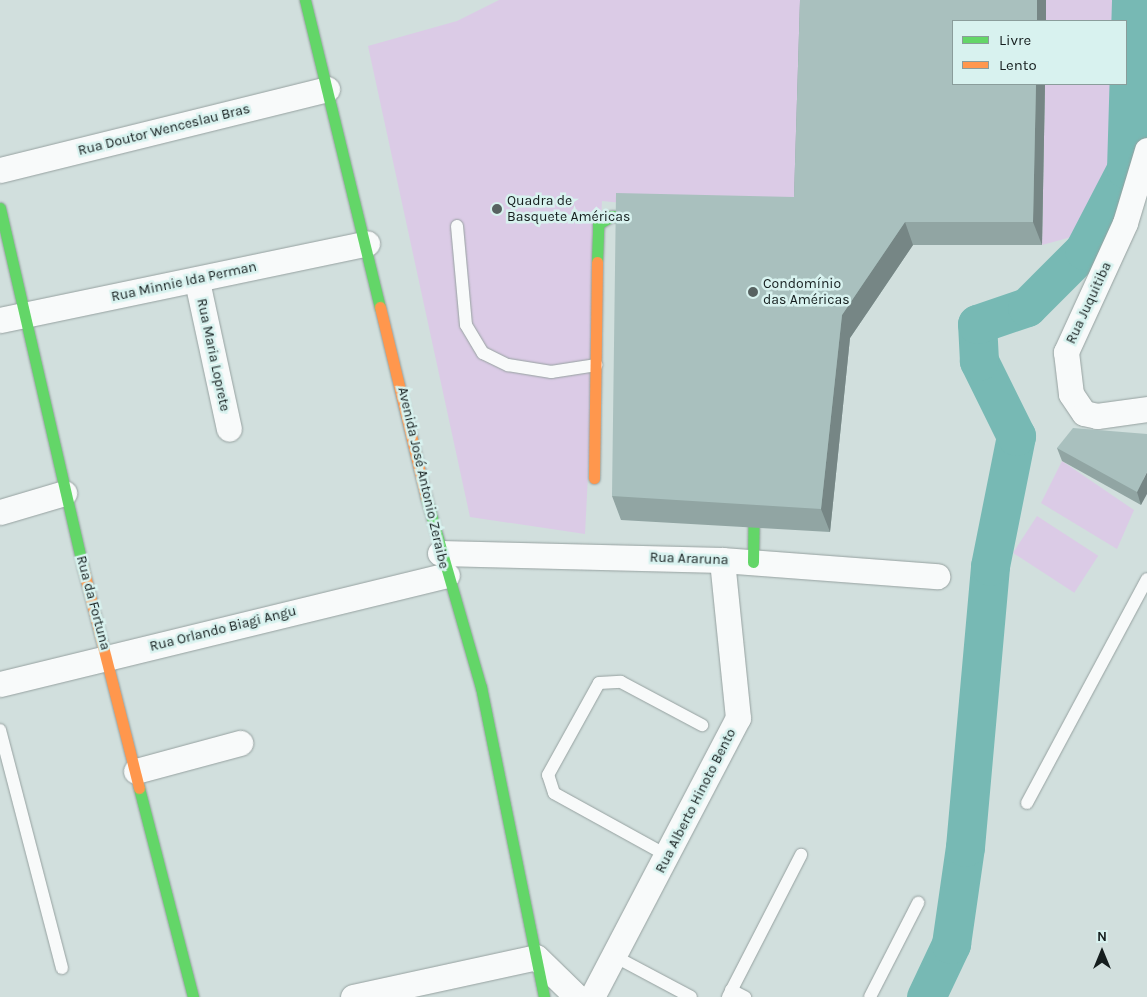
<!DOCTYPE html>
<html>
<head>
<meta charset="utf-8">
<style>
	body { margin:0 }
	#map { position:relative; width:1147px; height:997px; overflow:hidden; background:#d1dfdd; font-family:Karla,sans-serif }
	div>[style] { position:absolute }
	.green>* { inset:0; background:#dbcbe6; transform-origin:0 0 }
	.river>* { height:39px; margin:-19.5px; padding:0 19.5px; transform-origin:19.5px; border-radius:19.5px; background:#77b9b4 }
	.roads { filter:drop-shadow(0 0 1px #96a1a0) drop-shadow(0 0 1px #96a1a0) }
	.lane>* { height:12px; margin:-6px; padding:0 6px; transform-origin:6px; border-radius:6px; background:#f8fafa }
	.street>* { height:25px; margin:-12.5px; padding:0 12.5px; transform-origin:12.5px; border-radius:12.5px; background:#f8fafa }
	.fast>* { height:11px; margin:-5.5px; padding:0 5.5px; transform-origin:5.5px; border-radius:5.5px; background:#63d668 }
	.slow>* { height:11px; margin:-5.5px; padding:0 5.5px; transform-origin:5.5px; border-radius:5.5px; background:#ff974d }
	.wall>* { inset:0; background:#91a5a3 }
	.shaded-wall>* { inset:0; background:#768685; transform-origin:0 0 }
	.building>* { inset:0; background:#a9c0be }
	.dots>* { width:14px; height:14px; translate:-50% -50%; box-sizing:border-box; border:2px solid #d8f2ef; border-radius:50% }
	span { translate:-50% -50%; white-space:nowrap; text-align:center; line-height:1.15; -webkit-text-stroke:5px #d8f2ef; paint-order:stroke }
	.street-label { font-size:14px; color:#151e1e }
	.poi-label { font-size:14px; color:#151e1e }
	.left { translate:0 -50%; text-align:left }
	.legend { position:absolute; left:952px; top:20px; width:175px; height:65px; box-sizing:border-box; background:#d8f2ef; border:1px solid #8a9d9b; margin:0; padding:6px 9px; list-style:none; font-size:15px; color:#151e1e }
	.legend li { display:flex; align-items:center; gap:10px; height:25px }
	.legend b { width:25px; border:1px solid #8a9d9b }
	.north { position:absolute; left:1077px; top:927px; width:50px; height:50px; -webkit-text-stroke:4px #d8f2ef; paint-order:stroke; rotate:0deg; font-size:14px; font-weight:700; line-height:20px; text-align:center; color:#151e1e }
	.north::after { content:''; display:block; margin:auto; width:18px; height:22px; background:#151e1e; clip-path:polygon(50% 0,100% 100%,50% 72%,0 100%) }
</style>
</head>
<body>
<div id="map">
	<div class="green">
		<div style="clip-path:polygon(499px 0,810px 0,802px 220px,602px 201px,585px 534px,470px 517px,368px 46px,457px 21px)"></div>
		<div style="clip-path:polygon(1046px 0,1147px 0,1147px 74px,1123px 223px,1042px 245px,1045px 84px,1126px 84px,1126px 21px,1046px 21px)"></div>
		<div style="clip-path:polygon(1062px 461px,1134px 510px,1117px 549px,1041px 503px)"></div>
		<div style="left:1037px;top:516px;width:73px;height:44px;rotate:33deg"></div>
	</div>
	<div class="river">
		<div style="left:926px;top:997px;width:59px;rotate:-64.7deg"></div>
		<div style="left:951px;top:944px;width:98px;rotate:-81.8deg"></div>
		<div style="left:965px;top:847px;width:282px;rotate:-84.9deg"></div>
		<div style="left:990px;top:566px;width:133px;rotate:-78.7deg"></div>
		<div style="left:1016px;top:436px;width:84px;rotate:-116.3deg"></div>
		<div style="left:979px;top:361px;width:37px;rotate:-93deg"></div>
		<div style="left:977px;top:324px;width:53px;rotate:-18.8deg"></div>
		<div style="left:1027px;top:307px;width:81px;rotate:-45deg"></div>
		<div style="left:1084px;top:250px;width:91px;rotate:-62.6deg"></div>
		<div style="left:1126px;top:169px;width:169px;rotate:-88.3deg"></div>
	</div>
	<div class="roads">
		<div class="lane">
			<div style="left:457px;top:226px;width:99px;rotate:84.8deg"></div>
			<div style="left:466px;top:325px;width:33px;rotate:59deg"></div>
			<div style="left:483px;top:353px;width:28px;rotate:26deg"></div>
			<div style="left:508px;top:365px;width:44px;rotate:9.2deg"></div>
			<div style="left:551px;top:372px;width:46px;rotate:-8.8deg"></div>
			<div style="left:0;top:730px;width:246px;rotate:75.4deg"></div>
			<div style="left:1027px;top:803px;width:254px;rotate:-61.8deg"></div>
			<div style="left:668px;top:856px;width:130px;rotate:-151.1deg"></div>
			<div style="left:554px;top:793px;width:19px;rotate:-108deg"></div>
			<div style="left:548px;top:775px;width:105px;rotate:-61deg"></div>
			<div style="left:599px;top:683px;width:22px;rotate:-3deg"></div>
			<div style="left:621px;top:682px;width:92px;rotate:28deg"></div>
			<div style="left:614px;top:956px;width:87px;rotate:28deg"></div>
			<div style="left:731px;top:990px;width:16px;rotate:27deg"></div>
			<div style="left:728px;top:997px;width:160px;rotate:-62.8deg"></div>
			<div style="left:870px;top:997px;width:106px;rotate:-62.9deg"></div>
		</div>
		<div class="street">
			<div style="left:1147px;top:150px;width:76px;rotate:106.8deg"></div>
			<div style="left:1125px;top:223px;width:142px;rotate:114.6deg"></div>
			<div style="left:1066px;top:352px;width:42px;rotate:83.2deg"></div>
			<div style="left:1071px;top:394px;width:23px;rotate:56deg"></div>
			<div style="left:1084px;top:413px;width:13px;rotate:13deg"></div>
			<div style="left:1097px;top:416px;width:50px;rotate:-8deg"></div>
			<div style="left:0;top:170px;width:337px;rotate:-13.9deg"></div>
			<div style="left:197px;top:281px;width:151px;rotate:77.8deg"></div>
			<div style="left:0;top:320px;width:375px;rotate:-11.8deg"></div>
			<div style="left:0;top:512px;width:67px;rotate:-16.5deg"></div>
			<div style="left:440px;top:553px;width:282px;rotate:1.4deg"></div>
			<div style="left:722px;top:560px;width:216px;rotate:4.3deg"></div>
			<div style="left:0;top:684px;width:460px;rotate:-13.7deg"></div>
			<div style="left:136px;top:771px;width:108px;rotate:-15.1deg"></div>
			<div style="left:353px;top:997px;width:187px;rotate:-12.3deg"></div>
			<div style="left:536px;top:957px;width:57px;rotate:44.3deg"></div>
			<div style="left:592px;top:997px;width:315px;rotate:-62.4deg"></div>
			<div style="left:738px;top:718px;width:159px;rotate:-95.8deg"></div>
		</div>
		<div class="fast">
			<div style="left:305px;top:0;width:316px;rotate:76.3deg"></div>
			<div style="left:0;top:208px;width:369px;rotate:77deg"></div>
			<div style="left:597px;top:262px;width:38px;rotate:-88deg"></div>
			<div style="left:598px;top:224px;width:16px;rotate:-30deg"></div>
			<div style="left:612px;top:216px;width:42px;rotate:4.1deg"></div>
			<div style="left:426px;top:497px;width:198px;rotate:73.9deg"></div>
			<div style="left:481px;top:687px;width:316px;rotate:78.5deg"></div>
			<div style="left:753px;top:562px;width:71px;rotate:-89.2deg"></div>
			<div style="left:139px;top:788px;width:216px;rotate:75.5deg"></div>
		</div>
		<div class="slow">
			<div style="left:380px;top:307px;width:195px;rotate:76.4deg"></div>
			<div style="left:594px;top:478px;width:216px;rotate:-89.2deg"></div>
			<div style="left:83px;top:568px;width:227px;rotate:75.7deg"></div>
		</div>
	</div>
	<div class="wall">
		<div style="clip-path:polygon(800px 0,1046px 0,1046px 21px,953px 21px,953px 84px,1045px 84px,1042px 245px,913px 245px,850px 338px,830px 532px,621px 520px,612px 496px,794px 197px)"></div>
		<div style="clip-path:polygon(1147px 434px,1141px 505px,1062px 461px,1057px 448px)"></div>
	</div>
	<div class="shaded-wall">
		<div style="left:1037px;top:0;width:9px;height:21px"></div>
		<div style="clip-path:polygon(1036px 84px,1045px 84px,1042px 245px,1033px 222px)"></div>
		<div style="clip-path:polygon(905px 222px,913px 245px,850px 338px,830px 532px,821px 509px,842px 315px)"></div>
		<div style="clip-path:polygon(1147px 472px,1147px 494px,1141px 505px,1137px 492px)"></div>
	</div>
	<div class="building">
		<div style="clip-path:polygon(800px 0,1037px 0,1037px 21px,953px 21px,953px 84px,1036px 84px,1033px 222px,905px 222px,842px 315px,821px 509px,612px 496px,616px 193px,794px 197px)"></div>
		<div style="clip-path:polygon(1073px 428px,1147px 434px,1147px 472px,1137px 492px,1057px 448px)"></div>
	</div>
	<div class="dots">
		<div style="left:497px;top:209px;background:#576261"></div>
		<div style="left:753px;top:292px;background:#576261"></div>
	</div>
	<div class="street-label">
		<span style="left:164px;top:130px;rotate:-14deg">Rua Doutor Wenceslau Bras</span>
		<span style="left:184px;top:282px;rotate:-12deg">Rua Minnie Ida Perman</span>
		<span style="left:1089px;top:303px;rotate:-65deg">Rua Juquitiba</span>
		<span style="left:213px;top:355px;rotate:78deg">Rua Maria Loprete</span>
		<span style="left:423px;top:478px;rotate:77deg">Avenida José Antonio Zeraibe</span>
		<span style="left:689px;top:559px;rotate:2deg">Rua Araruna</span>
		<span style="left:93px;top:603px;rotate:75deg">Rua da Fortuna</span>
		<span style="left:223px;top:629px;rotate:-14deg">Rua Orlando Biagi Angu</span>
		<span style="left:696px;top:801px;rotate:-63deg">Rua Alberto Hinoto Bento</span>
	</div>
	<div class="poi-label">
		<span class="left" style="left:507px;top:209px">Quadra de<br>Basquete Américas</span>
		<span class="left" style="left:763px;top:292px">Condomínio<br>das Américas</span>
	</div>
	<ul class="legend">
	<li><b style="height:6px;background:#63d668"></b>Livre</li>
	<li><b style="height:6px;background:#ff974d"></b>Lento</li>
	</ul>
	<div class="north">N</div>
</div>
</body>
</html>
